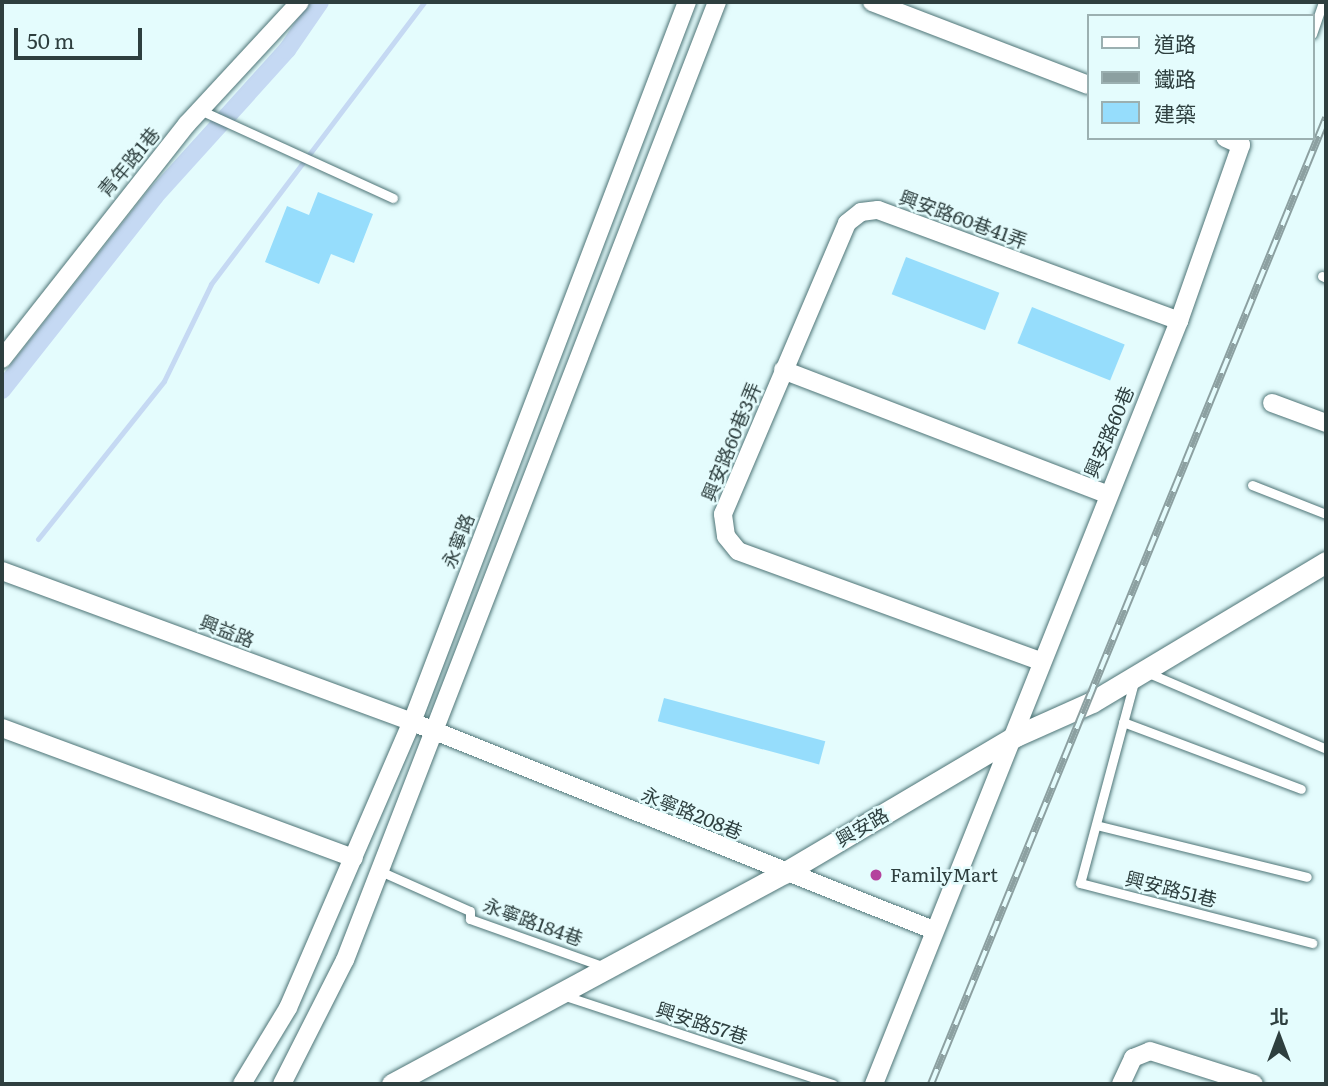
<!DOCTYPE html>
<html>
<head>
<meta charset="utf-8">
<style>
	body { margin:0 }
	#map { position:relative; width:1328px; height:1086px; overflow:hidden; background:#e4fcfd; font-family:Literata,"Noto Sans TC",serif }
	div>[style] { position:absolute }
	.stream>* { height:5px; margin:-2.5px; padding:0 2.5px; transform-origin:2.5px; border-radius:2.5px; background:#c5d9f3 }
	.canal>* { height:18px; margin:-9px; padding:0 9px; transform-origin:9px; border-radius:9px; background:#c5d9f3 }
	.building>* { inset:0; background:#96ddfc; transform-origin:0 0 }
	.roads { filter:drop-shadow(0 0 2px #4e7476) drop-shadow(0 0 2px #4e7476) }
	.service>* { height:9px; margin:-4.5px; padding:0 4.5px; transform-origin:4.5px; border-radius:4.5px; background:#fff }
	.minor>* { height:18px; margin:-9px; padding:0 9px; transform-origin:9px; border-radius:9px; background:#fff }
	.tertiary>* { height:21px; margin:-10.5px; padding:0 10.5px; transform-origin:10.5px; border-radius:10.5px; background:#fff }
	.rail>* { height:8px; margin-top:-4px; transform-origin:0; background:repeating-linear-gradient(90deg,#e4fcfd 0 16px,#8ca0a1 0 32px); box-sizing:border-box; border-block:2px solid #8ca0a1 }
	.dots>* { width:19px; height:19px; translate:-50% -50%; box-sizing:border-box; border:4px solid #e4fcfd; border-radius:50% }
	span { translate:-50% -50%; white-space:nowrap; text-align:center; line-height:1.15; -webkit-text-stroke:5px #e4fcfd; paint-order:stroke }
	.street-label { font-size:19px; color:#2e3f3f }
	.poi-label { font-size:19px; color:#2e3f3f }
	.left { translate:0 -50%; text-align:left }
	.frame { position:absolute; inset:0; border:4px solid #2e3f3f; pointer-events:none }
	.legend { position:absolute; left:1087px; top:14px; width:228px; height:126px; box-sizing:border-box; background:#e4fcfd; border:2px solid #9bb0b1; margin:0; padding:9px 12px; list-style:none; font-size:21px; color:#2e3f3f }
	.legend li { display:flex; align-items:center; gap:14px; height:35px }
	.legend b { width:35px; border:2px solid #9bb0b1 }
	.north { position:absolute; left:1244px; top:1002px; width:70px; height:70px; -webkit-text-stroke:5px #e4fcfd; paint-order:stroke; rotate:0deg; font-size:19px; font-weight:700; line-height:28px; text-align:center; color:#2e3f3f }
	.north::after { content:''; display:block; margin:auto; width:24px; height:32px; background:#2e3f3f; clip-path:polygon(50% 0,100% 100%,50% 72%,0 100%) }
	.scale { position:absolute; left:14px; top:28px; width:128px; height:32px; box-sizing:border-box; border:4px solid #2e3f3f; border-top:0; padding-left:9px; font-size:21px; line-height:24px; white-space:nowrap; color:#2e3f3f; -webkit-text-stroke:5px #e4fcfd; paint-order:stroke }
</style>
</head>
<body>
<div id="map">
	<div class="stream">
		<div style="left:38px;top:539px;width:202px;rotate:-51.4deg"></div>
		<div style="left:164px;top:381px;width:108px;rotate:-64.1deg"></div>
		<div style="left:211px;top:284px;width:353px;rotate:-52.9deg"></div>
	</div>
	<div class="canal">
		<div style="left:2px;top:390px;width:247px;rotate:-51.7deg"></div>
		<div style="left:155px;top:196px;width:197px;rotate:-47.9deg"></div>
		<div style="left:287px;top:50px;width:58px;rotate:-55.5deg"></div>
	</div>
	<div class="building">
		<div style="clip-path:polygon(318px 192px,373px 214px,354px 263px,331px 254px,319px 284px,265px 262px,287px 206px,309px 215px)"></div>
		<div style="left:906px;top:257px;width:100px;height:40px;rotate:21deg"></div>
		<div style="left:1032px;top:307px;width:100px;height:39px;rotate:22deg"></div>
		<div style="left:664px;top:698px;width:167px;height:24px;rotate:15deg"></div>
	</div>
	<div class="roads">
		<div class="service">
			<div style="left:1312px;top:34px;width:34px;rotate:-71deg"></div>
			<div style="left:200px;top:110px;width:212px;rotate:24.5deg"></div>
			<div style="left:1322px;top:276px;width:4px;rotate:27deg"></div>
			<div style="left:1252px;top:485px;width:79px;rotate:21.4deg"></div>
			<div style="left:1146px;top:672px;width:194px;rotate:23.1deg"></div>
			<div style="left:1134px;top:682px;width:208px;rotate:105deg"></div>
			<div style="left:1080px;top:883px;width:240px;rotate:14.5deg"></div>
			<div style="left:1123px;top:722px;width:190px;rotate:20.6deg"></div>
			<div style="left:1096px;top:825px;width:217px;rotate:13.8deg"></div>
			<div style="left:380px;top:871px;width:98px;rotate:24deg"></div>
			<div style="left:470px;top:911px;width:8px;rotate:90deg"></div>
			<div style="left:470px;top:919px;width:143px;rotate:19.6deg"></div>
			<div style="left:562px;top:995px;width:285px;rotate:18.2deg"></div>
		</div>
		<div class="minor">
			<div style="left:872px;top:2px;width:231px;rotate:21deg"></div>
			<div style="left:2px;top:359px;width:299px;rotate:-51.8deg"></div>
			<div style="left:187px;top:124px;width:166px;rotate:-47.2deg"></div>
			<div style="left:783px;top:370px;width:346px;rotate:21deg"></div>
			<div style="left:1272px;top:403px;width:58px;rotate:20.3deg"></div>
			<div style="left:2px;top:571px;width:437px;rotate:20.2deg"></div>
			<div style="left:412px;top:722px;width:561px;rotate:21.76deg"></div>
			<div style="left:1040px;top:661px;width:321px;rotate:-160deg"></div>
			<div style="left:738px;top:551px;width:19px;rotate:-129deg"></div>
			<div style="left:726px;top:536px;width:22px;rotate:-98deg"></div>
			<div style="left:723px;top:514px;width:316px;rotate:-66.9deg"></div>
			<div style="left:847px;top:223px;width:18px;rotate:-38deg"></div>
			<div style="left:861px;top:212px;width:17px;rotate:-7deg"></div>
			<div style="left:878px;top:210px;width:321px;rotate:20.2deg"></div>
			<div style="left:2px;top:728px;width:375px;rotate:20.3deg"></div>
			<div style="left:242px;top:1084px;width:89px;rotate:-58.8deg"></div>
			<div style="left:288px;top:1008px;width:312px;rotate:-66.6deg"></div>
			<div style="left:412px;top:722px;width:771px;rotate:-69.1deg"></div>
			<div style="left:282px;top:1084px;width:139px;rotate:-63.1deg"></div>
			<div style="left:345px;top:960px;width:1028px;rotate:-68.78deg"></div>
			<div style="left:874px;top:1084px;width:822px;rotate:-68.21deg"></div>
			<div style="left:1179px;top:321px;width:187px;rotate:-70.6deg"></div>
			<div style="left:1241px;top:145px;width:17px;rotate:-156deg"></div>
			<div style="left:1121px;top:1084px;width:29px;rotate:-65deg"></div>
			<div style="left:1133px;top:1058px;width:18px;rotate:-22deg"></div>
			<div style="left:1150px;top:1051px;width:109px;rotate:17.6deg"></div>
		</div>
		<div class="tertiary">
			<div style="left:392px;top:1084px;width:445px;rotate:-28.3deg"></div>
			<div style="left:784px;top:873px;width:269px;rotate:-30.6deg"></div>
			<div style="left:1016px;top:736px;width:83px;rotate:-24.1deg"></div>
			<div style="left:1092px;top:702px;width:273px;rotate:-30.9deg"></div>
		</div>
	</div>
	<div class="rail">
		<div style="left:931px;top:1084px;width:1044px;rotate:-67.76deg"></div>
	</div>
	<div class="dots">
		<div style="left:876px;top:875px;background:#b4429d"></div>
	</div>
	<div class="street-label">
		<span style="left:129px;top:162px;rotate:-50deg">青年路1巷</span>
		<span style="left:963px;top:219px;rotate:20deg">興安路60巷41弄</span>
		<span style="left:1109px;top:432px;rotate:-67deg">興安路60巷</span>
		<span style="left:731px;top:442px;rotate:-68deg">興安路60巷3弄</span>
		<span style="left:458px;top:541px;rotate:-69deg">永寧路</span>
		<span style="left:227px;top:631px;rotate:21deg">興益路</span>
		<span style="left:692px;top:813px;rotate:22deg">永寧路208巷</span>
		<span style="left:862px;top:827px;rotate:-30deg">興安路</span>
		<span style="left:1171px;top:889px;rotate:14deg">興安路51巷</span>
		<span style="left:533px;top:922px;rotate:20deg">永寧路184巷</span>
		<span style="left:702px;top:1023px;rotate:18deg">興安路57巷</span>
	</div>
	<div class="poi-label">
		<span class="left" style="left:890px;top:875px">FamilyMart</span>
	</div>
	<div class="frame"></div>
	<ul class="legend">
	<li><b style="height:9px;background:#fff"></b>道路</li>
	<li><b style="height:9px;background:#8ca0a1"></b>鐵路</li>
	<li><b style="height:19px;background:#96ddfc"></b>建築</li>
	</ul>
	<div class="north">北</div>
	<div class="scale">50 m</div>
</div>
</body>
</html>
